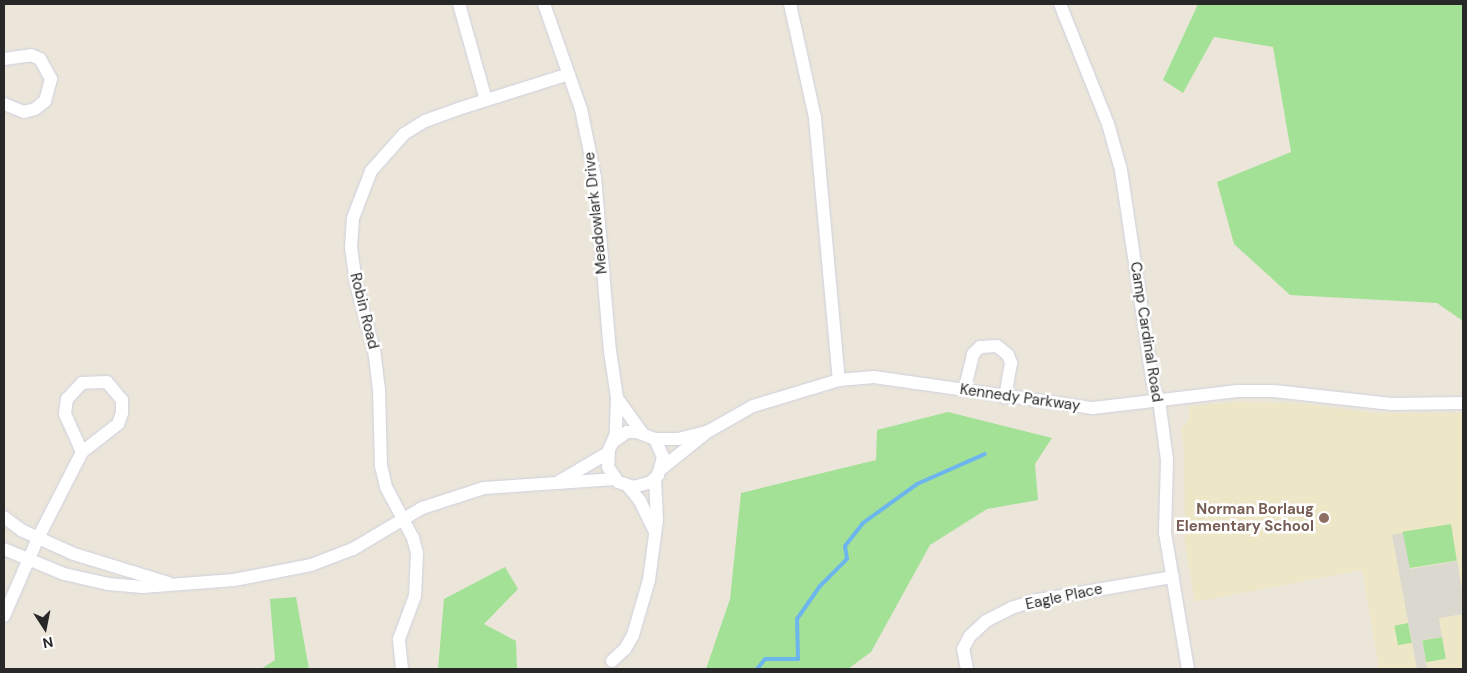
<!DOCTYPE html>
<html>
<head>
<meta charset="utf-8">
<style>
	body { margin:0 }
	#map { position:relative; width:1467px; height:673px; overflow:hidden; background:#ebe6d9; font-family:"DM Sans",sans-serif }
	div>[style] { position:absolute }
	.education>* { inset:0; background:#ede7c8 }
	.green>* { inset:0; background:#a3e196; transform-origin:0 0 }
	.plaza>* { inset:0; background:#dbd8d0 }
	.stream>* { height:4px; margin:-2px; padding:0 2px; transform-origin:2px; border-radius:2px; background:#6cb5ed }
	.roads { filter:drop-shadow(0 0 1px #cfcfe1) drop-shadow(0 0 1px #cfcfe1) }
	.minor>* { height:12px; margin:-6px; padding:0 6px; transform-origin:6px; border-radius:6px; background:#fff }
	.dots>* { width:14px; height:14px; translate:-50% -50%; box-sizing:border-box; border:2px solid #fff; border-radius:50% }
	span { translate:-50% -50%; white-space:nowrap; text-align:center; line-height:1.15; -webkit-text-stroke:5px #fff; paint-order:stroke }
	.street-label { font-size:15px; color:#282828 }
	.education-label { font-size:15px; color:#785e54; font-weight:700 }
	.right { translate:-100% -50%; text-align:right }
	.frame { position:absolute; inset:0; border:5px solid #282828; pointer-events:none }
	.north { position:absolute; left:20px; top:603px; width:50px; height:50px; -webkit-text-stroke:4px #fff; paint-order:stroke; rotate:169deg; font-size:14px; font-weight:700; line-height:20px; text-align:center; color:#282828 }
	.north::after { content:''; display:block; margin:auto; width:18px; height:22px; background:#282828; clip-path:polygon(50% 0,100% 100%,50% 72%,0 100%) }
</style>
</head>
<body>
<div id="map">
	<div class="education">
		<div style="clip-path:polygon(1231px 402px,1298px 403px,1373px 413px,1463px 413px,1463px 669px,1379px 669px,1362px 570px,1195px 602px,1185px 544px,1184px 450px,1181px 430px,1190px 417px,1188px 407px)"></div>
	</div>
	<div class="green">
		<div style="clip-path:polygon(1198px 4px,1463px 4px,1463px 321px,1437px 303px,1290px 295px,1234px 244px,1217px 182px,1291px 152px,1273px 47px,1214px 37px,1183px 93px,1163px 80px)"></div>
		<div style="clip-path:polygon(948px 412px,1052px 438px,1035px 464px,1038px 500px,987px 509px,930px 545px,871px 652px,848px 669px,706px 669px,730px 599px,741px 493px,876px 460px,877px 430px)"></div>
		<div style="left:1451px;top:524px;width:37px;height:49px;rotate:81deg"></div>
		<div style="clip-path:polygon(505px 567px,518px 589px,484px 624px,516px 641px,517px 669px,438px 669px,444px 599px)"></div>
		<div style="clip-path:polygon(296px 597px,309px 669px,261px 669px,275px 660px,270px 599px)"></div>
		<div style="left:1408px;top:623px;width:20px;height:14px;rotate:79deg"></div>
		<div style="left:1442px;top:637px;width:22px;height:20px;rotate:80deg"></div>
	</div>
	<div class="plaza">
		<div style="clip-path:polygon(1403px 533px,1410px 569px,1457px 561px,1463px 595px,1463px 614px,1439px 618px,1442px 637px,1422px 640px,1427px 669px,1417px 669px,1392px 535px)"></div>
	</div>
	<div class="stream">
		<div style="left:757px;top:669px;width:13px;rotate:-51deg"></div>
		<div style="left:765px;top:659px;width:33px"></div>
		<div style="left:798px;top:659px;width:40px;rotate:-91.4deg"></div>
		<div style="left:797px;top:619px;width:40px;rotate:-55.1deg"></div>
		<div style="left:820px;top:586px;width:38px;rotate:-45deg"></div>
		<div style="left:847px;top:559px;width:13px;rotate:-99deg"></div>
		<div style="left:845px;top:546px;width:29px;rotate:-52deg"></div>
		<div style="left:863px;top:523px;width:67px;rotate:-35.8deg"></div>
		<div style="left:917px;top:484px;width:74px;rotate:-23.8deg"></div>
	</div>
	<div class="roads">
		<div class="minor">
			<div style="left:459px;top:4px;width:100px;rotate:74.3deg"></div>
			<div style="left:544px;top:4px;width:111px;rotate:70.6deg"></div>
			<div style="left:581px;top:109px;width:69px;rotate:78.4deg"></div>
			<div style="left:595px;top:177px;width:175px;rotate:85.1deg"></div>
			<div style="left:610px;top:351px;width:48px;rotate:81.5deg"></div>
			<div style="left:617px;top:398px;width:36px;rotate:92deg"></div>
			<div style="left:616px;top:434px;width:17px;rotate:114deg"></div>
			<div style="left:609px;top:450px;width:17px;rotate:93deg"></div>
			<div style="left:608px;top:467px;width:18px;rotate:56deg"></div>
			<div style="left:618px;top:482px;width:17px;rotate:17deg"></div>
			<div style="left:634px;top:487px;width:18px;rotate:-16deg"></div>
			<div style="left:651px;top:482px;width:10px;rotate:-45deg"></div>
			<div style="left:658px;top:475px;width:19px;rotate:-74deg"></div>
			<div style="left:663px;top:457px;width:20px;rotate:-114deg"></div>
			<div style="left:655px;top:439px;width:19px;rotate:-159deg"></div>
			<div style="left:637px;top:432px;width:10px;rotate:180deg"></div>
			<div style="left:627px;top:432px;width:17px;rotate:144deg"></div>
			<div style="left:790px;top:4px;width:117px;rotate:77.6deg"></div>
			<div style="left:815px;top:118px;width:263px;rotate:84.8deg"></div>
			<div style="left:1060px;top:4px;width:129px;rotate:68.2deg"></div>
			<div style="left:1108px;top:124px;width:48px;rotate:74.2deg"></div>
			<div style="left:1121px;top:170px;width:217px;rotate:81.5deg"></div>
			<div style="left:1153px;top:385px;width:16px;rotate:68deg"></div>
			<div style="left:1159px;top:400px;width:61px;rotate:82.4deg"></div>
			<div style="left:1167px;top:460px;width:73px;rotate:91.6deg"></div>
			<div style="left:1165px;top:533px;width:138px;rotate:80.4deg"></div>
			<div style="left:4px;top:59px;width:27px;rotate:-8deg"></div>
			<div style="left:31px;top:55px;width:10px;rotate:24deg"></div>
			<div style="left:40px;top:59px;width:23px;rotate:61deg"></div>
			<div style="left:51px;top:79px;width:23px;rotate:105deg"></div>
			<div style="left:45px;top:101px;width:13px;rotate:141deg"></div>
			<div style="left:35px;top:109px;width:11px;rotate:165deg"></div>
			<div style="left:24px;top:112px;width:22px;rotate:-158deg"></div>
			<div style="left:964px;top:391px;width:38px;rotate:-76deg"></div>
			<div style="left:973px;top:354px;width:10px;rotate:-45deg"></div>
			<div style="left:980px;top:347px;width:17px;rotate:-3deg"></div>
			<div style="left:997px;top:346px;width:14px;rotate:39deg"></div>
			<div style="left:1008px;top:355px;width:9px;rotate:69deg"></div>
			<div style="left:1011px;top:363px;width:35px;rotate:100deg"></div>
			<div style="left:617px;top:398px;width:43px;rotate:54.5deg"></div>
			<div style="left:655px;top:439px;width:23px"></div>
			<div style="left:678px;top:439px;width:30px;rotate:-14deg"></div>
			<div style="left:661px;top:469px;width:59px;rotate:-38.8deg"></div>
			<div style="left:707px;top:432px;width:53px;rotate:-29.5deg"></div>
			<div style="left:753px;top:406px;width:90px;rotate:-16.8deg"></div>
			<div style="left:839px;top:380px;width:35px;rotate:-5deg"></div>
			<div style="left:874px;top:377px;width:221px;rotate:8.1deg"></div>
			<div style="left:1093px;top:408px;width:145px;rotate:-6.7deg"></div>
			<div style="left:1237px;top:391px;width:37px"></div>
			<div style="left:1274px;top:391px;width:118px;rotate:6.3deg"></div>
			<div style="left:1391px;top:404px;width:72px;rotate:-0.8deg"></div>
			<div style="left:560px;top:481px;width:56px;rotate:-30.3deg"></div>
			<div style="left:628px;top:486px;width:19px;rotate:51deg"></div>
			<div style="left:640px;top:501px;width:32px;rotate:64deg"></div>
			<div style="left:4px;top:517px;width:21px;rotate:37deg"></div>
			<div style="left:21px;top:530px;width:58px;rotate:24.4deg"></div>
			<div style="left:74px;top:554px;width:98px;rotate:17.1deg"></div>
			<div style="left:4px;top:549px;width:65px;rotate:22.6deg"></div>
			<div style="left:64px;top:574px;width:45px;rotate:12.8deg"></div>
			<div style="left:108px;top:584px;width:35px;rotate:5deg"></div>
			<div style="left:143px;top:587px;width:91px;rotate:-4.4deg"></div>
			<div style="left:234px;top:580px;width:78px;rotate:-11deg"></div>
			<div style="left:311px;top:565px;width:45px;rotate:-20.9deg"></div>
			<div style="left:353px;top:549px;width:80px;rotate:-30.7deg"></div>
			<div style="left:422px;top:508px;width:65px;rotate:-17.9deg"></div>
			<div style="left:484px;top:488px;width:131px;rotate:-3.9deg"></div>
			<div style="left:4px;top:616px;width:85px;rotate:-66.4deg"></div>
			<div style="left:38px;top:538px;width:97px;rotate:-62.9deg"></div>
			<div style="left:82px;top:452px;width:46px;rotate:-37.9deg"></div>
			<div style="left:118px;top:424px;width:12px;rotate:-70deg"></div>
			<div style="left:122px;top:413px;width:13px;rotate:-90deg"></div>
			<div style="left:122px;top:400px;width:23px;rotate:-130deg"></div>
			<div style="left:107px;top:382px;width:25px;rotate:178deg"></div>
			<div style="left:82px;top:383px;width:22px;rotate:133deg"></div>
			<div style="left:67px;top:399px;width:15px;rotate:98deg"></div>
			<div style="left:65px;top:414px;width:42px;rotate:65.9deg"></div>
			<div style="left:612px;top:661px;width:18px;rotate:-43deg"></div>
			<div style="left:625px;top:649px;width:16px;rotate:-60deg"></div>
			<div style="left:633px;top:635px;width:57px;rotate:-73.8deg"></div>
			<div style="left:649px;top:580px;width:61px;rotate:-82.4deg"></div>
			<div style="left:657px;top:520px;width:41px;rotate:-92.8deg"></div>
			<div style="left:402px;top:669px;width:30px;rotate:-96deg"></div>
			<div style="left:399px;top:639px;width:46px;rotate:-69.6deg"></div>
			<div style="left:415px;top:596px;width:43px;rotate:-87.3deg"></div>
			<div style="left:417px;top:553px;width:16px;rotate:-105deg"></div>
			<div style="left:413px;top:538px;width:58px;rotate:-117.9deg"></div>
			<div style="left:386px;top:487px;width:22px;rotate:-103deg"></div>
			<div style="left:381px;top:466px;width:76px;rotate:-91.5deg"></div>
			<div style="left:379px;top:390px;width:39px;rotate:-97deg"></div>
			<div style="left:374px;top:351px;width:70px;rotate:-104.8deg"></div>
			<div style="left:356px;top:283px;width:36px;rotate:-98deg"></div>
			<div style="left:351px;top:247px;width:29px;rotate:-86deg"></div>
			<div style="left:353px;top:218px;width:50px;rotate:-69deg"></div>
			<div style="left:371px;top:171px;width:50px;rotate:-48.3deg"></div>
			<div style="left:404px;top:134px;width:25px;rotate:-32deg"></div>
			<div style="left:425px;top:121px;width:35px;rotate:-20deg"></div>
			<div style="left:458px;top:109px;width:116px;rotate:-17.5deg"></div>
			<div style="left:967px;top:669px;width:20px;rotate:-101deg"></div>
			<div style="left:963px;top:649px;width:15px;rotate:-62deg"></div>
			<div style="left:970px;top:636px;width:22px;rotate:-43deg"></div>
			<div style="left:986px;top:621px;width:28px;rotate:-27deg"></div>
			<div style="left:1011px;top:608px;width:28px;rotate:-17deg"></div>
			<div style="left:1038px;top:600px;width:137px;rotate:-9.7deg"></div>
		</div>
	</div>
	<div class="dots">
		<div style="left:1324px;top:518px;background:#8d6e63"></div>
	</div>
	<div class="street-label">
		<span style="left:596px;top:213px;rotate:-96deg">Meadowlark Drive</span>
		<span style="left:364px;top:311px;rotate:76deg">Robin Road</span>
		<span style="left:1146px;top:332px;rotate:81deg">Camp Cardinal Road</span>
		<span style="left:1020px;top:398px;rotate:8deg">Kennedy Parkway</span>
		<span style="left:1064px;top:597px;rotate:-12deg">Eagle Place</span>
	</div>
	<div class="education-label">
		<span class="right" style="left:1314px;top:518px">Norman Borlaug<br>Elementary School</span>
	</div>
	<div class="frame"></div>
	<div class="north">N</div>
</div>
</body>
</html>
